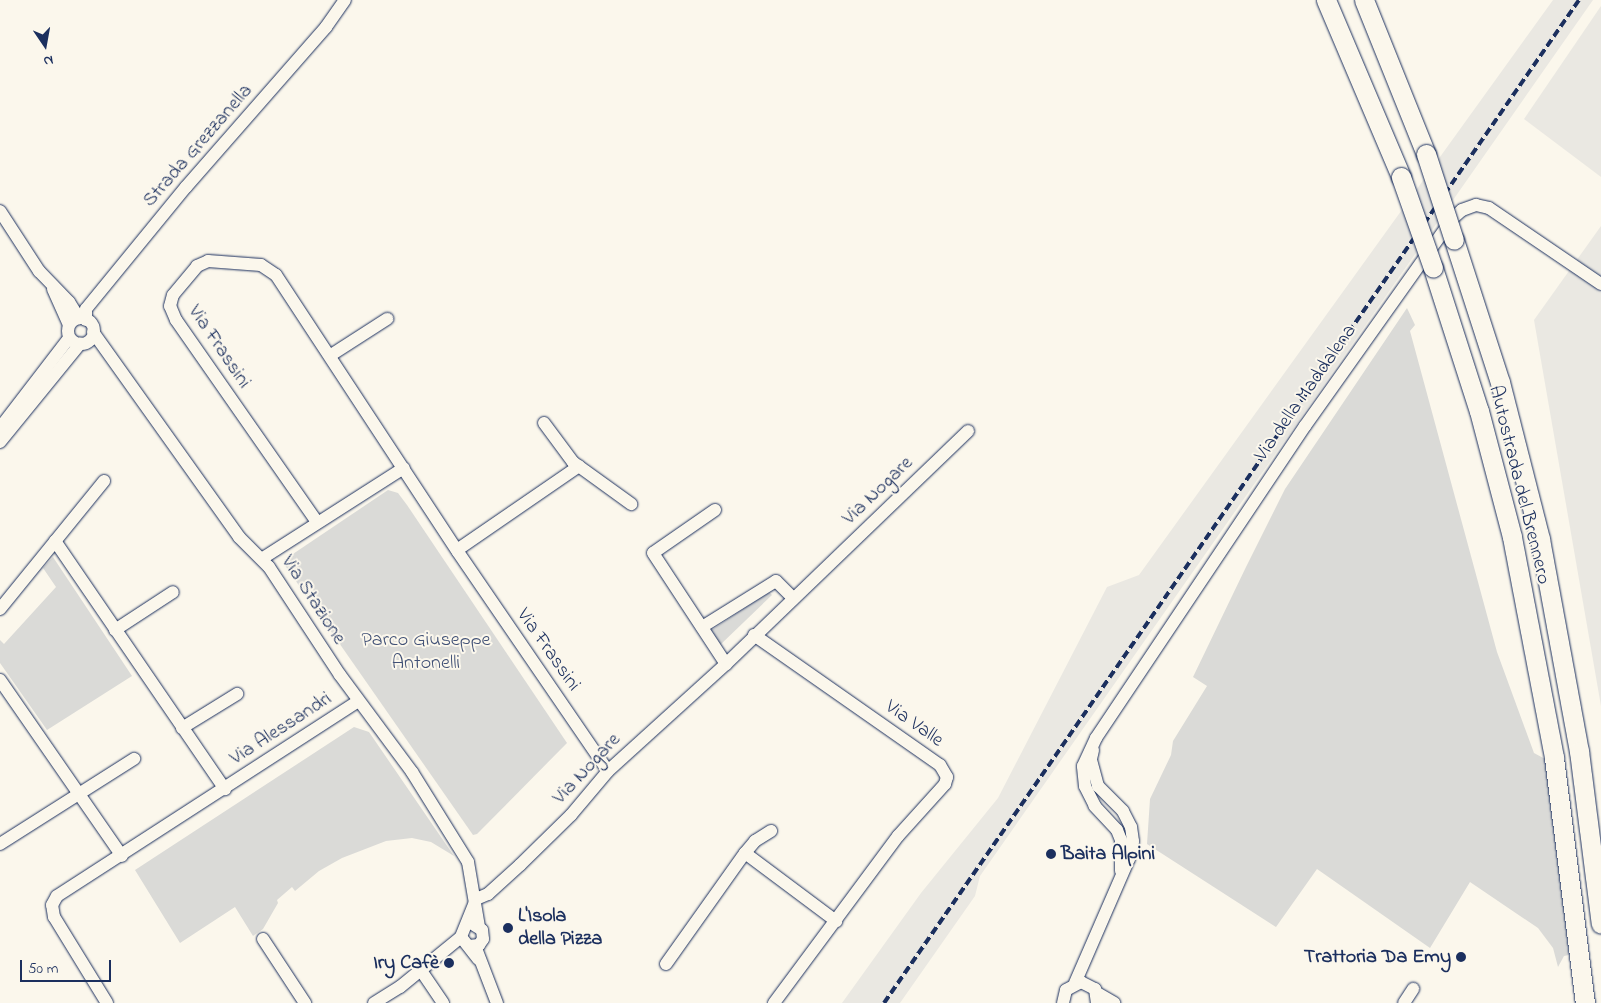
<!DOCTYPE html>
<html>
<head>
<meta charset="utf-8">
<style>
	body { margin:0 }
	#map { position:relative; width:1601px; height:1003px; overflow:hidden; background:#fbf7ec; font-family:"Indie Flower",sans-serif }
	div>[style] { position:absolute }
	.built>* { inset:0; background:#eae8e2 }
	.green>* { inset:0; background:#dadad7 }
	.roads { filter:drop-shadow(0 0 1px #1b2f5e) drop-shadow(0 0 1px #1b2f5e) }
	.minor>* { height:12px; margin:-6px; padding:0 6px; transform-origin:6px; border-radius:6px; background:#fbf7ec }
	.minor>.ring { margin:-6px; padding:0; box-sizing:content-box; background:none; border:12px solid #fbf7ec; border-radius:50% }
	.highway>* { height:19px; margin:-9.5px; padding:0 9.5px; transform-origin:9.5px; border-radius:9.5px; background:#fbf7ec }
	.rail>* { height:4px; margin-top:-2px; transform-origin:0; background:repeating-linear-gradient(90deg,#1b2f5e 0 8px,transparent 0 12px) }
	.bridges { filter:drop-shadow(0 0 1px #1b2f5e) drop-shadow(0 0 1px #1b2f5e) }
	.highway-bridge>* { height:19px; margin:-9.5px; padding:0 9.5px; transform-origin:9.5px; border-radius:9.5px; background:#fbf7ec }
	.dots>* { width:14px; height:14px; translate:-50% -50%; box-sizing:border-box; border:2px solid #fbf7ec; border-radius:50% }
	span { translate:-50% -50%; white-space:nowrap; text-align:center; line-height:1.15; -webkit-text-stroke:4px #fbf7ec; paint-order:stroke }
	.street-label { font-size:20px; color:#1b2f5e }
	.park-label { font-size:20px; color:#415176 }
	.poi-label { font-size:20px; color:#1b2f5e; font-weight:700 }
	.left { translate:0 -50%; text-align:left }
	.right { translate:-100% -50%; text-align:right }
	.north { position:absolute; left:20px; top:20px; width:50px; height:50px; -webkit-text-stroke:4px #fbf7ec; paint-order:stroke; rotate:168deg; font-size:14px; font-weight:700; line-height:20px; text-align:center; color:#1b2f5e }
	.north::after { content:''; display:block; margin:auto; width:18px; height:22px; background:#1b2f5e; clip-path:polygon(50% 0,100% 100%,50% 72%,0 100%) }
	.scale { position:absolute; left:20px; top:960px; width:91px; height:22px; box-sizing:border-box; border:2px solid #1b2f5e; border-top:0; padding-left:6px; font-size:15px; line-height:18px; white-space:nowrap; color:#1b2f5e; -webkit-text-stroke:4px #fbf7ec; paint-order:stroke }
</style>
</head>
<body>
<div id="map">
	<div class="built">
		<div style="clip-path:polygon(1553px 0,1593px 0,980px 876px,975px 896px,900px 1003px,842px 1003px,921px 893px,998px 798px,1107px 587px,1139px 575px)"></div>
		<div style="clip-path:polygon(1601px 6px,1601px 177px,1524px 119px)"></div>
		<div style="clip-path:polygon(1601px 226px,1601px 706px,1534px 320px)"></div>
	</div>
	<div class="green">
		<div style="clip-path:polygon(1407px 308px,1415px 325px,1410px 331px,1497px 652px,1534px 753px,1547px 760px,1561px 862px,1569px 955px,1564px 956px,1558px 967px,1553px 948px,1538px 928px,1470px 882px,1430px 948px,1317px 869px,1276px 927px,1147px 844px,1150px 799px,1171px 755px,1173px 741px,1207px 686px,1193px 677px,1246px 567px,1285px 489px)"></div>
		<div style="clip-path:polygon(388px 490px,398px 493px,407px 505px,567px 743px,477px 834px,473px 835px,284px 564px,284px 560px)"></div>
		<div style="clip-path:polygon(53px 557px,132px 676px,47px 730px,0 663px,0 640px,4px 644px,56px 587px,43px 568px)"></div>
		<div style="clip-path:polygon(769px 592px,772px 595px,719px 646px,710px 631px)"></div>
		<div style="clip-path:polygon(354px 727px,369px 732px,454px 856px,431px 842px,412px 838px,386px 841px,342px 858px,319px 871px,295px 891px,292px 887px,277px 900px,278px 903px,263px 929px,253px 936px,235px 907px,180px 943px,135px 870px)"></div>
	</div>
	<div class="roads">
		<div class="minor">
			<div style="left:0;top:211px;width:72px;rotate:57deg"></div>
			<div style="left:39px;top:271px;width:43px;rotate:45.9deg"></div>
			<div style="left:69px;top:302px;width:19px;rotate:58deg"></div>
			<div style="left:53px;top:289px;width:39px;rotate:66deg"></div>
			<div class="ring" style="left:68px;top:318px;width:14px;height:14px"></div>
			<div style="left:86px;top:320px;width:11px;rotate:-90deg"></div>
			<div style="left:86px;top:309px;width:158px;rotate:-50.7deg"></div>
			<div style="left:186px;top:187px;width:213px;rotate:-48.8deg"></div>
			<div style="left:326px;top:27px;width:33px;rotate:-55deg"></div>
			<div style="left:93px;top:332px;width:252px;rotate:54.5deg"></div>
			<div style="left:239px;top:537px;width:42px;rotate:45deg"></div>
			<div style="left:269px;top:567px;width:129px;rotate:56.7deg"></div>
			<div style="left:340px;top:675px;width:121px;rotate:53.4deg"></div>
			<div style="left:412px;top:772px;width:106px;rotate:58.1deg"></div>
			<div style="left:468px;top:862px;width:66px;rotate:80.4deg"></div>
			<div style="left:331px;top:355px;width:67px;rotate:-32.7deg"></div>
			<div style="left:544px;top:423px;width:49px;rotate:53.4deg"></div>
			<div style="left:573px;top:462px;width:72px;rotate:35.9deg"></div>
			<div style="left:0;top:428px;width:113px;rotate:-52.5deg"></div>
			<div style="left:0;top:442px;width:127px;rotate:-50.8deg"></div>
			<div style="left:715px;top:510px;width:75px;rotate:145.3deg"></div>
			<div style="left:653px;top:553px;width:133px;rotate:56.7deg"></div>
			<div style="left:317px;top:522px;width:246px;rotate:-124.9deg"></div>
			<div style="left:176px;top:320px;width:15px;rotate:-113deg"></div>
			<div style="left:170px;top:306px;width:11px;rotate:-75deg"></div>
			<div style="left:173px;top:295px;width:38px;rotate:-50deg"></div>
			<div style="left:197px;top:266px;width:12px;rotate:-24deg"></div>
			<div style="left:208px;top:261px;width:53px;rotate:4.3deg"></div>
			<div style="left:261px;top:265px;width:18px;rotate:34deg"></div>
			<div style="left:276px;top:275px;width:331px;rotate:56.7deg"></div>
			<div style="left:458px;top:552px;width:265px;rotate:55.6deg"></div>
			<div style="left:55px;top:541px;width:301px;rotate:55.6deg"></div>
			<div style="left:457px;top:550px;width:148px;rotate:-34.5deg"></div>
			<div style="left:263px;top:558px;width:167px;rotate:-32.6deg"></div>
			<div style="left:0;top:609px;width:165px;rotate:-50.9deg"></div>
			<div style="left:702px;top:627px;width:87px;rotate:-31.9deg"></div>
			<div style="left:776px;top:581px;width:23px;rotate:45deg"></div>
			<div style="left:115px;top:630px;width:69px;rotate:-33.2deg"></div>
			<div style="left:754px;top:635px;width:227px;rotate:35deg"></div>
			<div style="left:940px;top:765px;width:14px;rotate:60deg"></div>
			<div style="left:947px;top:777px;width:7px;rotate:106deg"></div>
			<div style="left:945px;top:784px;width:70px;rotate:132.1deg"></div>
			<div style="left:898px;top:836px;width:208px;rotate:126.6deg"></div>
			<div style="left:0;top:680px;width:214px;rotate:55.3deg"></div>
			<div style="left:182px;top:728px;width:65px;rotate:-31.7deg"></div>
			<div style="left:0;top:844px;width:159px;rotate:-32.4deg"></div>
			<div style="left:745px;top:853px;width:114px;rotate:36.8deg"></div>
			<div style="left:1121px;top:871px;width:31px;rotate:-90deg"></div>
			<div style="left:1121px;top:840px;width:11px;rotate:-112deg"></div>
			<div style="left:1117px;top:830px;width:33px;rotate:-133deg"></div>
			<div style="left:1095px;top:806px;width:22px;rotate:-117deg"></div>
			<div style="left:1085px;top:786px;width:20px;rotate:-96deg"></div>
			<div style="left:1083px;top:766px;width:31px;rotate:-65deg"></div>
			<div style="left:1096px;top:738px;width:376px;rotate:-56.2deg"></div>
			<div style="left:1305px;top:426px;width:255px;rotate:-54.6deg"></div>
			<div style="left:1453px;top:218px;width:12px;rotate:-42deg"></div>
			<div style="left:1462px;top:210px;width:15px;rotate:-20deg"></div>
			<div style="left:1476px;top:205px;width:13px;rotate:13deg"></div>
			<div style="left:1489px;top:208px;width:135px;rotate:34.2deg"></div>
			<div style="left:476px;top:899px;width:13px;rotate:-23deg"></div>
			<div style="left:488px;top:894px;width:43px;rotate:-42.2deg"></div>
			<div style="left:520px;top:865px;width:71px;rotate:-44.4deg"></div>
			<div style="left:571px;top:815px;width:57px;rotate:-49.9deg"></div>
			<div style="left:608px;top:771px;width:159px;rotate:-42.2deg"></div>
			<div style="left:726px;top:664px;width:336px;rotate:-43.9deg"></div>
			<div style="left:475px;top:902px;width:38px;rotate:112deg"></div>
			<div style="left:461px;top:937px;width:28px;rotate:52deg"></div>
			<div style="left:263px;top:939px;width:77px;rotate:56.7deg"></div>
			<div style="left:469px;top:946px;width:10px;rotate:-6deg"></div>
			<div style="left:479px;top:945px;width:7px;rotate:-56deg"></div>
			<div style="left:483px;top:939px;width:9px;rotate:-96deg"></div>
			<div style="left:482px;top:930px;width:9px;rotate:-148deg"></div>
			<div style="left:477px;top:951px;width:56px;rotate:69deg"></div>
			<div style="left:666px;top:964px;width:136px;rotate:-54.6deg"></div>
			<div style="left:745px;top:853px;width:16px;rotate:-50deg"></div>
			<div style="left:755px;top:841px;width:19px;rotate:-32deg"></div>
			<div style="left:420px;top:969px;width:41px;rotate:55.9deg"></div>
			<div style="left:1075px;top:983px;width:135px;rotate:-66.5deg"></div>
			<div style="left:1129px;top:859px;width:18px;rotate:-77deg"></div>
			<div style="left:1133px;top:841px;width:14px;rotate:-98deg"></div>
			<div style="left:1131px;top:827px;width:18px;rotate:-117deg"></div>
			<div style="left:1123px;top:811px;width:35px;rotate:-135deg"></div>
			<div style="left:1098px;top:786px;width:28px;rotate:-105deg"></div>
			<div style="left:1091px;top:759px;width:9px;rotate:-77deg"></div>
			<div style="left:1097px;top:993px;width:20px;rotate:30deg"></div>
			<div style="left:107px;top:1003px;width:101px;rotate:-121.6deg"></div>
			<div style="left:54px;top:917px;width:12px;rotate:-99deg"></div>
			<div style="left:52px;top:905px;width:10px;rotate:-61deg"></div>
			<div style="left:57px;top:896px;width:359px;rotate:-32.9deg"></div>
			<div style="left:374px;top:1003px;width:31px;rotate:-32deg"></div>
			<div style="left:400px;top:987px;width:79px;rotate:-39.3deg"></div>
			<div style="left:1063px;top:1003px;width:13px;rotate:-77deg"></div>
			<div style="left:1066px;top:990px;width:17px;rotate:-28deg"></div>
			<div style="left:1081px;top:982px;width:16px;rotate:27deg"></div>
			<div style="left:1095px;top:989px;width:14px;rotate:82deg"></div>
			<div style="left:1404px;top:1003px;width:17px;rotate:-57deg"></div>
		</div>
		<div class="highway">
			<div style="left:1326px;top:0;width:192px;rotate:67deg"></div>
			<div style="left:1364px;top:0;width:166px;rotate:68.1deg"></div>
			<div style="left:1454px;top:240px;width:149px;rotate:72.1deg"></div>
			<div style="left:1500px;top:382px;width:162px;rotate:75.7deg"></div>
			<div style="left:1540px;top:539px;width:216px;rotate:79.6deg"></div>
			<div style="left:1579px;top:751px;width:174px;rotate:82.8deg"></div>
			<div style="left:1433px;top:268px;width:150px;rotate:72.2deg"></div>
			<div style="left:1479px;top:411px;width:130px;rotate:75.3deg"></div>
			<div style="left:1512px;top:537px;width:225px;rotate:79.2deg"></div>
			<div style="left:1554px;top:758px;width:247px;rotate:82.8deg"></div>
		</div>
	</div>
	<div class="rail">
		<div style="left:884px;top:1003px;width:1220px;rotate:-55.28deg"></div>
	</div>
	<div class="bridges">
		<div class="highway-bridge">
			<div style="left:1426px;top:154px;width:90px;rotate:72deg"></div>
			<div style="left:1401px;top:177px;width:96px;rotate:70.6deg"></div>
		</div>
	</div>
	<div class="dots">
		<div style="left:1051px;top:854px;background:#1b2f5e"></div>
		<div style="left:508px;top:928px;background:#1b2f5e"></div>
		<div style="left:1461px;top:957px;background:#1b2f5e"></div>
		<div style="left:449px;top:963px;background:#1b2f5e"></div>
	</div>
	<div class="street-label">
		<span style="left:198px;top:146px;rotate:-49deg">Strada Grezzanella</span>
		<span style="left:219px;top:347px;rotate:56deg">Via Frassini</span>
		<span style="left:1306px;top:393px;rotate:-55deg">Via della Maddalena</span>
		<span style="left:1519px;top:485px;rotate:76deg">Autostrada del Brennero</span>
		<span style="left:878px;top:491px;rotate:-44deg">Via Nogare</span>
		<span style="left:313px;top:600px;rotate:57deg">Via Stazione</span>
		<span style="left:548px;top:650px;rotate:55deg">Via Frassini</span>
		<span style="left:914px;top:724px;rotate:35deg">Via Valle</span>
		<span style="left:281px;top:729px;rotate:-33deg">Via Alessandri</span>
		<span style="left:587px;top:769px;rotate:-47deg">Via Nogare</span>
	</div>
	<div class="park-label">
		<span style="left:426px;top:652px">Parco Giuseppe<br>Antonelli</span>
	</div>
	<div class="poi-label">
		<span class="left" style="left:1061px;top:854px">Baita Alpini</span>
		<span class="left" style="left:518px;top:928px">L'Isola<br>della Pizza</span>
		<span class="right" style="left:1451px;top:957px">Trattoria Da Emy</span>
		<span class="right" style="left:439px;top:963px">Iry Cafè</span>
	</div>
	<div class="north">N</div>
	<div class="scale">50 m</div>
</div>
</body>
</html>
